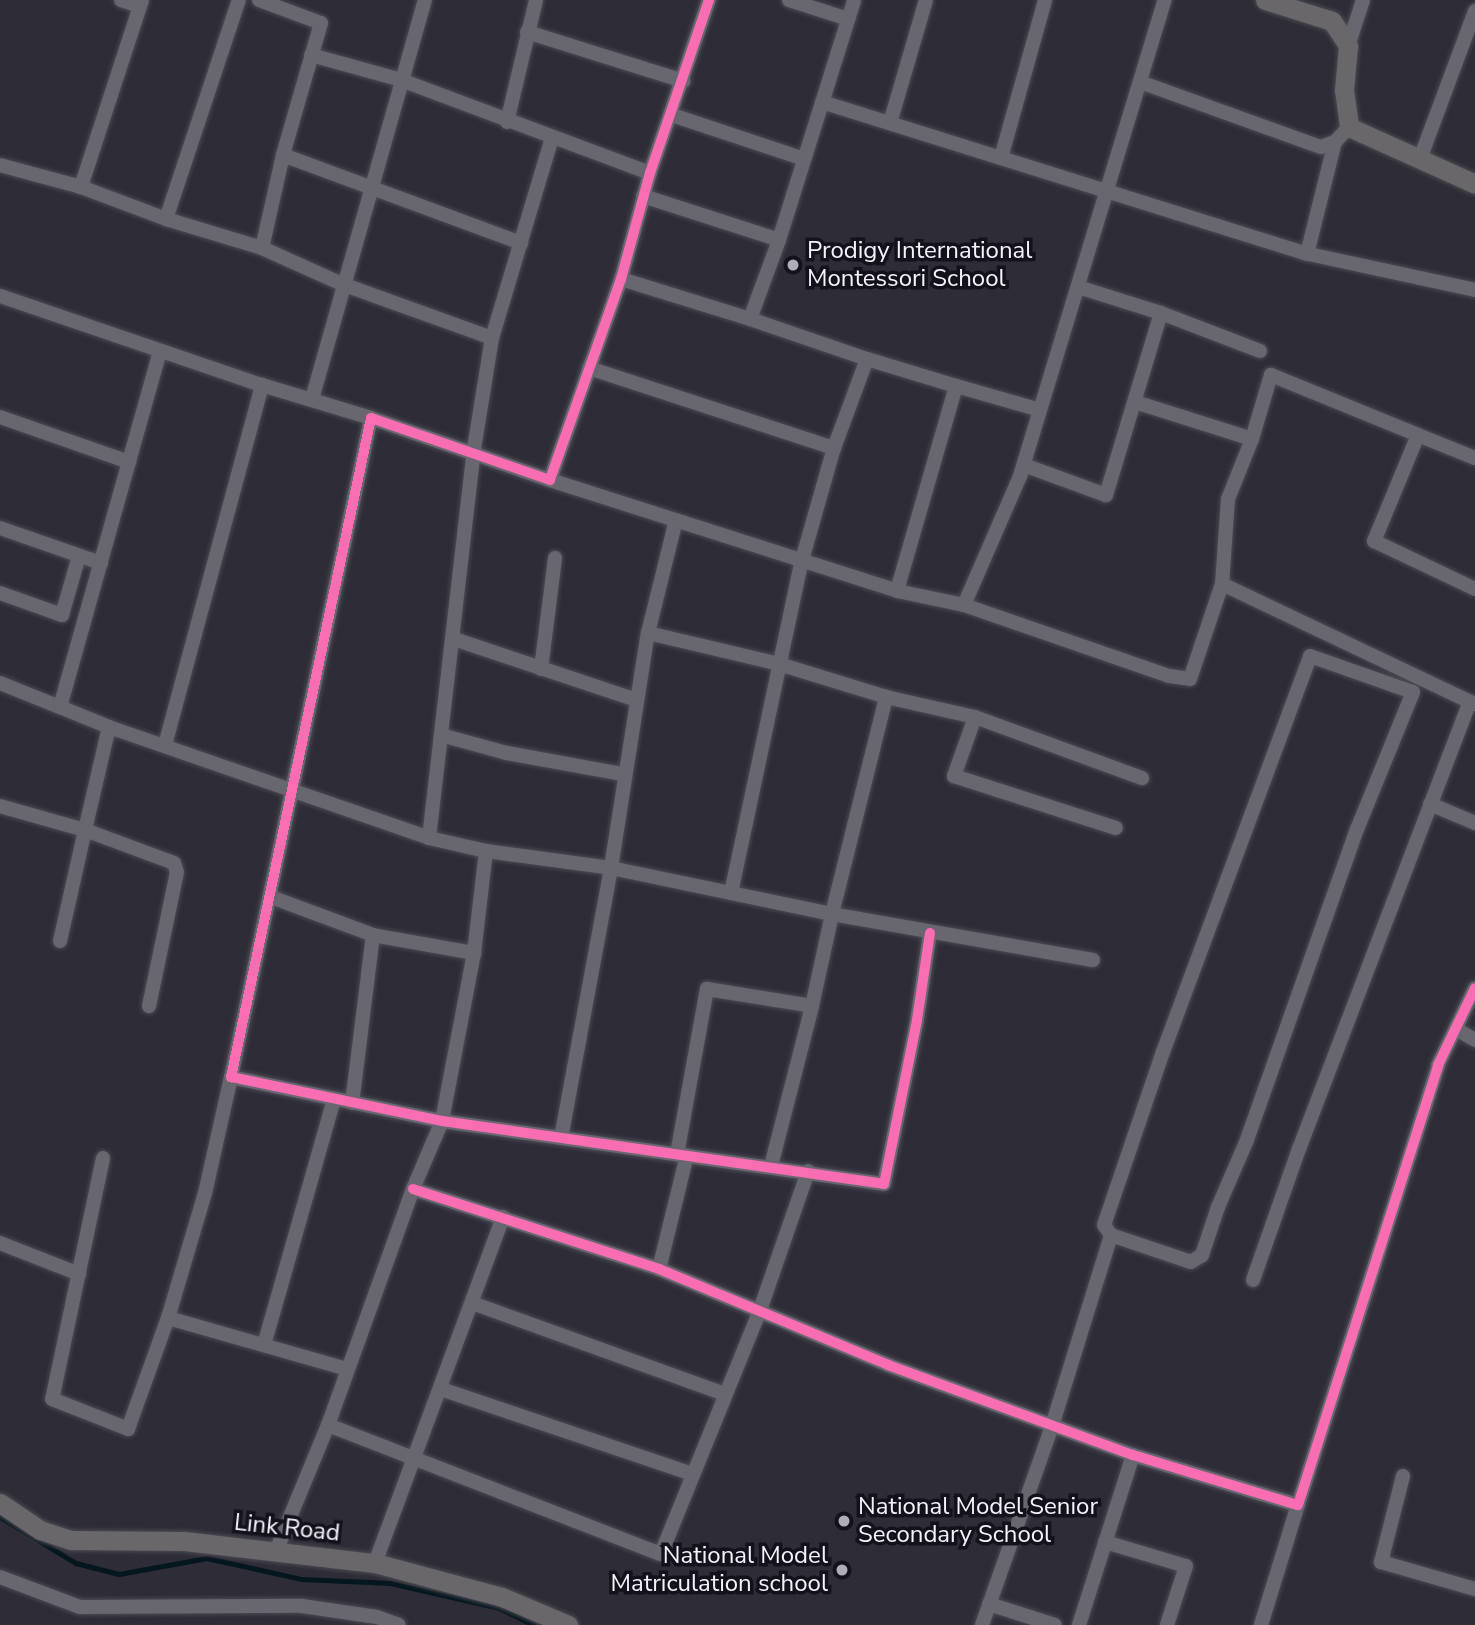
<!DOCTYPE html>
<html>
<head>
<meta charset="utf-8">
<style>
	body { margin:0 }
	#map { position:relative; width:1475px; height:1625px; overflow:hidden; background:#2e2c37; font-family:"Nunito Sans",sans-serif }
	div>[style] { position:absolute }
	.stream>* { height:4.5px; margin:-2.25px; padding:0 2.25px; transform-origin:2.25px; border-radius:2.25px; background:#04161e }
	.roads { filter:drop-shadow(0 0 2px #4b4a53) drop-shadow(0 0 2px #4b4a53) }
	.street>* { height:14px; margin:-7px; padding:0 7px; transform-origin:7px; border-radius:7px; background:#68676f }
	.secondary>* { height:19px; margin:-9.5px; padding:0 9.5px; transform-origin:9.5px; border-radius:9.5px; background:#6a676a }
	.cycleway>* { height:10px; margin:-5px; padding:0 5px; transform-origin:5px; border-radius:5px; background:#f96db3 }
	.dots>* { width:19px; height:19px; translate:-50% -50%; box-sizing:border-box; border:4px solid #13121b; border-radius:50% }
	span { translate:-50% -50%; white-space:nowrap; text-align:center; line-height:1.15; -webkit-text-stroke:7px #13121b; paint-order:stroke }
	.poi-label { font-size:24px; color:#f3f3fd }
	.left { translate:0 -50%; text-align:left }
	.right { translate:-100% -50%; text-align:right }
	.street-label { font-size:24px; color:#f3f3fd }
</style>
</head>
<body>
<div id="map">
	<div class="stream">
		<div style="left:0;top:1517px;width:89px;rotate:31.2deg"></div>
		<div style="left:76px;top:1563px;width:44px;rotate:14.3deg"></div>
		<div style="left:119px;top:1574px;width:89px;rotate:-10.3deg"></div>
		<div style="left:207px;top:1558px;width:97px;rotate:12.5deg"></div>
		<div style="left:302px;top:1579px;width:89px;rotate:2.6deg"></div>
		<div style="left:391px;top:1583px;width:111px;rotate:13deg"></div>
		<div style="left:499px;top:1608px;width:39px;rotate:26deg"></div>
	</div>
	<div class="roads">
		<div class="street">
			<div style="left:121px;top:0;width:20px;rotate:18deg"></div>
			<div style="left:142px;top:0;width:197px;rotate:108.1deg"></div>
			<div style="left:81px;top:187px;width:91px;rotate:20.6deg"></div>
			<div style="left:166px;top:219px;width:100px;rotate:16.8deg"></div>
			<div style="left:262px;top:248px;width:88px;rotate:24.2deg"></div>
			<div style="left:342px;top:284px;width:159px;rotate:19.8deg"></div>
			<div style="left:259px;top:0;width:66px;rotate:20.4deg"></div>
			<div style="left:321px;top:23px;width:137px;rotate:106.1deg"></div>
			<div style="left:283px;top:155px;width:95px;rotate:102.7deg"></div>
			<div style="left:709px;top:0;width:183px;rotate:108.8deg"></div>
			<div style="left:650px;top:173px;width:110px;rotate:105.3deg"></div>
			<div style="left:621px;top:279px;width:213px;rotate:109.5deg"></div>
			<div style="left:550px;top:480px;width:189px;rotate:-160.9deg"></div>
			<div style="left:371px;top:418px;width:674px;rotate:101.99deg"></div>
			<div style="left:231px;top:1077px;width:216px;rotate:11.8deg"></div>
			<div style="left:442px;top:1121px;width:446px;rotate:8.1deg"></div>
			<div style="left:884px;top:1184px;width:167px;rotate:-78.6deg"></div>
			<div style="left:917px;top:1020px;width:88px;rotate:-81.5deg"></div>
			<div style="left:789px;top:0;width:62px;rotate:17.9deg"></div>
			<div style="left:527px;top:32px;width:164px;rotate:17.4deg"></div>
			<div style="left:1348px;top:46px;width:48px;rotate:-71.9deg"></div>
			<div style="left:311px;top:55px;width:93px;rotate:15.5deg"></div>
			<div style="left:401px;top:80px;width:266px;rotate:20.5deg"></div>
			<div style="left:1140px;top:82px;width:192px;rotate:19.8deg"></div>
			<div style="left:1321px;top:147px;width:15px;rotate:-20deg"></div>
			<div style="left:1335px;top:142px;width:21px;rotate:-47deg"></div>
			<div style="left:822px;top:102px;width:505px;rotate:17.39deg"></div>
			<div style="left:1304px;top:253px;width:175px;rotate:12.2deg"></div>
			<div style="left:672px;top:115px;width:139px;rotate:18.4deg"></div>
			<div style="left:507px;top:122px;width:125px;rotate:-76.6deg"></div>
			<div style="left:890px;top:123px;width:128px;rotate:-73.7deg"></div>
			<div style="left:283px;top:155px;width:254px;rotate:20.3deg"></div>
			<div style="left:1001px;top:158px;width:164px;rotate:-74.4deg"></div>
			<div style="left:1420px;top:159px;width:158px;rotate:-69.6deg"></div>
			<div style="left:0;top:165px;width:84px;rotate:15.2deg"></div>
			<div style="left:643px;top:196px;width:143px;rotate:17.9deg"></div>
			<div style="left:166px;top:219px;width:231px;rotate:-71.6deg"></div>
			<div style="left:1307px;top:254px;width:115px;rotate:-76deg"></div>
			<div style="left:621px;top:279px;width:135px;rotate:17.2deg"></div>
			<div style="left:750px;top:319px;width:84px;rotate:-69.8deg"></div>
			<div style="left:779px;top:240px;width:251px;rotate:-72.6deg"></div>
			<div style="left:1078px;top:287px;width:87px;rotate:17.4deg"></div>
			<div style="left:0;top:296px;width:277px;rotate:18.8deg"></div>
			<div style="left:867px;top:359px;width:93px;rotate:16.9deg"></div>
			<div style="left:956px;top:386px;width:213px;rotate:106.1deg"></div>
			<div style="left:589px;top:368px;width:258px;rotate:18.1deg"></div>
			<div style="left:956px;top:386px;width:87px;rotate:15.9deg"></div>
			<div style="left:312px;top:399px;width:415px;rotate:-74.2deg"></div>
			<div style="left:1135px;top:402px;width:123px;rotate:17.5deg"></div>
			<div style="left:1252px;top:439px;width:67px;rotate:-73.5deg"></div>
			<div style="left:1271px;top:375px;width:159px;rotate:22.2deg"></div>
			<div style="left:0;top:417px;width:137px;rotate:19.2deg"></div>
			<div style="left:1252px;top:439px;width:65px;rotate:111.8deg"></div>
			<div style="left:1228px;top:499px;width:85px;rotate:94deg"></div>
			<div style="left:1222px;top:584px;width:280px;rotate:25.4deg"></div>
			<div style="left:1475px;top:458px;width:61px;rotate:-158deg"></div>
			<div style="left:1418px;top:435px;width:115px;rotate:112.5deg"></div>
			<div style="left:1374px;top:541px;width:112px;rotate:25.4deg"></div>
			<div style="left:1024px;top:465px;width:87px;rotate:20.1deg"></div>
			<div style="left:1106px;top:495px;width:190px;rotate:-73.2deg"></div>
			<div style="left:1161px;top:313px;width:106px;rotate:21deg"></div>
			<div style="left:550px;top:480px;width:364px;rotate:17.7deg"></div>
			<div style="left:897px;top:591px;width:68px;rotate:11.8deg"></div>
			<div style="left:964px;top:605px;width:141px;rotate:-66.5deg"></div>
			<div style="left:1020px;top:476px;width:498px;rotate:-73.1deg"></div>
			<div style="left:0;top:528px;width:107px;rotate:19.1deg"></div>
			<div style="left:0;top:593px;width:66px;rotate:19.5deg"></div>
			<div style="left:62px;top:615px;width:61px;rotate:-73.9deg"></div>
			<div style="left:964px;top:605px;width:217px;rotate:19.1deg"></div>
			<div style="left:1169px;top:676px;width:21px;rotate:8deg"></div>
			<div style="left:1190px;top:679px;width:100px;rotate:-71.4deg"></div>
			<div style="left:648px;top:633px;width:116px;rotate:-76.1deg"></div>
			<div style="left:454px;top:639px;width:192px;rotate:18.5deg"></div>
			<div style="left:1310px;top:656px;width:109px;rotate:19.3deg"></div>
			<div style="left:1413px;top:692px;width:148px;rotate:112.2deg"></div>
			<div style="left:1357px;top:829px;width:330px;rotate:109.5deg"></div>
			<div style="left:1247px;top:1140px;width:73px;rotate:113.4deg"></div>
			<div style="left:1218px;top:1207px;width:51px;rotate:108.4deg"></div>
			<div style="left:1202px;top:1255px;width:13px;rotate:148deg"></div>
			<div style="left:1191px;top:1262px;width:84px;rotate:-161.4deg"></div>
			<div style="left:1111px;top:1235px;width:12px;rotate:-125deg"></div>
			<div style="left:1104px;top:1225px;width:183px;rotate:-71.2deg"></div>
			<div style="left:1163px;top:1052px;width:422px;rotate:-69.6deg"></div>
			<div style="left:541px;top:669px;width:112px;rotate:-82.8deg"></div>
			<div style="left:0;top:683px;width:65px;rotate:21.8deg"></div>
			<div style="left:60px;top:707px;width:370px;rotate:-74.3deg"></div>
			<div style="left:60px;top:707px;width:53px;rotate:22.2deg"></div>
			<div style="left:975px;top:717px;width:63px;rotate:109.6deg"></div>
			<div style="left:954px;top:776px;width:170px;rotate:17.8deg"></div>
			<div style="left:441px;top:735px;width:68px;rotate:15.3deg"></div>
			<div style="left:507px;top:753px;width:118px;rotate:10.3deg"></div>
			<div style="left:165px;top:745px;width:373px;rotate:-74.9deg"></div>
			<div style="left:262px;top:385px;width:114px;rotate:16.8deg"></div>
			<div style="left:1430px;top:804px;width:49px;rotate:22.9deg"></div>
			<div style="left:0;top:806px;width:88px;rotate:15.8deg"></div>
			<div style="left:85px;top:830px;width:106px;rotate:-76.9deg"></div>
			<div style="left:109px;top:727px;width:339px;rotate:19.1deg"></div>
			<div style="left:429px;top:838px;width:58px;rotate:12.8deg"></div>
			<div style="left:486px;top:851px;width:103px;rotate:96.7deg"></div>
			<div style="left:474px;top:953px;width:171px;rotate:100.8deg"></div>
			<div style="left:442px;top:1121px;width:74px;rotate:113.1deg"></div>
			<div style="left:413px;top:1189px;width:251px;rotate:109.8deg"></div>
			<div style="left:328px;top:1425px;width:136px;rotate:112.4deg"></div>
			<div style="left:429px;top:838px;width:386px;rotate:-83.4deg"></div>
			<div style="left:473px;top:455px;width:119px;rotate:-80.8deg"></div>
			<div style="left:492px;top:338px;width:209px;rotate:-73.3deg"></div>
			<div style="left:486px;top:851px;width:126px;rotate:7.7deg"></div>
			<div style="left:611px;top:868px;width:226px;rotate:11.8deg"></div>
			<div style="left:832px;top:914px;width:224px;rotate:-76deg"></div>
			<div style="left:886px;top:697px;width:91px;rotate:12.7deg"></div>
			<div style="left:975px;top:717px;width:178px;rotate:20.1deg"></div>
			<div style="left:731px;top:893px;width:340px;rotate:-78deg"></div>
			<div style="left:802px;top:560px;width:116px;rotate:-74.1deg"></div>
			<div style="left:834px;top:448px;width:95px;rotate:-69.7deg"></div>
			<div style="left:867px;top:359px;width:124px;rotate:-161.1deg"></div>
			<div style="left:271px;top:897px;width:109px;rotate:20.4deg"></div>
			<div style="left:373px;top:935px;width:169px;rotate:97.1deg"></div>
			<div style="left:373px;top:935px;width:103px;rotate:10.1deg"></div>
			<div style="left:60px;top:941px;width:114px;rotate:-77.3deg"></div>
			<div style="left:85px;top:830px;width:95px;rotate:20.3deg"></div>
			<div style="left:174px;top:863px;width:9px;rotate:72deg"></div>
			<div style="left:177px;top:872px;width:137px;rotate:101.8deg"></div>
			<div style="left:1456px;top:1029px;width:22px;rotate:30deg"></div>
			<div style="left:231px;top:1077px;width:119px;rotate:102.6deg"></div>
			<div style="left:205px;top:1193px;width:130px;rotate:106.5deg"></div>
			<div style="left:168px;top:1318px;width:186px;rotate:15.9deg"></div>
			<div style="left:561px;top:1138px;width:275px;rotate:-79.5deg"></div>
			<div style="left:611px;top:868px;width:238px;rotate:-81.1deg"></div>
			<div style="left:648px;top:633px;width:135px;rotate:13.3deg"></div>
			<div style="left:779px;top:664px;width:112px;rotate:17.1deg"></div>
			<div style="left:677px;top:1154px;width:168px;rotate:-79.7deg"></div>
			<div style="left:707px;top:989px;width:106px;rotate:9.2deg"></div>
			<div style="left:812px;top:1006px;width:94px;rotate:-77.7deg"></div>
			<div style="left:832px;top:914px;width:265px;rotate:10deg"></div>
			<div style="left:103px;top:1158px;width:246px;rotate:101.9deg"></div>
			<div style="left:52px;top:1399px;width:82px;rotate:21.5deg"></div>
			<div style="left:128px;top:1429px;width:118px;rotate:-70.2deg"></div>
			<div style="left:771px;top:1166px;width:165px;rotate:-75.6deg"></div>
			<div style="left:413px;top:1189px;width:259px;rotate:18deg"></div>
			<div style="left:659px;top:1269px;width:248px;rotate:22.7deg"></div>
			<div style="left:888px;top:1365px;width:261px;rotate:20.2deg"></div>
			<div style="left:1133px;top:1455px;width:172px;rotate:16.9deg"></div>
			<div style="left:1298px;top:1505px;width:462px;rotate:-72.3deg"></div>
			<div style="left:1438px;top:1065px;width:85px;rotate:-64.3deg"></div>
			<div style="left:0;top:1243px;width:85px;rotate:21.4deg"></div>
			<div style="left:659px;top:1269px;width:117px;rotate:-76.2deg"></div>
			<div style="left:1253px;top:1280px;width:139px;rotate:-70.7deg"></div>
			<div style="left:1299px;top:1149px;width:479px;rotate:-69.1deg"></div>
			<div style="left:472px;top:1303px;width:269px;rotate:19.8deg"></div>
			<div style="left:264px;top:1345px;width:256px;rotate:-74.1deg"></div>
			<div style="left:441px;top:1389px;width:265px;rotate:18.7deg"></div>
			<div style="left:328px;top:1425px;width:357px;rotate:21.2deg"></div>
			<div style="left:661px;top:1554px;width:263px;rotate:-67.9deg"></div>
			<div style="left:760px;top:1310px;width:147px;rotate:-70.9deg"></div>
			<div style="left:1403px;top:1476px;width:89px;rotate:104.3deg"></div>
			<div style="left:1381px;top:1562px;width:98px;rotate:16deg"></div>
			<div style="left:1105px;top:1542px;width:84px;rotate:16.5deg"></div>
			<div style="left:1186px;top:1566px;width:62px;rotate:107.9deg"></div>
			<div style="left:375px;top:1563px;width:369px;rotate:-69.7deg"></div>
			<div style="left:0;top:1577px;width:85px;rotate:20.6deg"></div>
			<div style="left:80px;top:1607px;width:222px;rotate:-0.3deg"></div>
			<div style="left:302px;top:1606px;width:76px;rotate:8.3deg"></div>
			<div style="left:377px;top:1617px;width:23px;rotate:20deg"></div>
			<div style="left:989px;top:1604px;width:69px;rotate:17.7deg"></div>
			<div style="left:982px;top:1625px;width:211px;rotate:-70.6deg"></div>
			<div style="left:1052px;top:1426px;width:200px;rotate:-72.8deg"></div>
			<div style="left:1079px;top:1625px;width:178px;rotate:-72.4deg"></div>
			<div style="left:1261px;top:1625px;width:126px;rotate:-72.9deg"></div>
		</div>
		<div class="secondary">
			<div style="left:1265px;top:0;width:70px;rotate:17.4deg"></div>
			<div style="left:1332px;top:21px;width:30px;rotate:57deg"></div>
			<div style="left:1348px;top:46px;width:44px;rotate:95.2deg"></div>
			<div style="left:1344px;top:90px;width:37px;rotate:82deg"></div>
			<div style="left:1349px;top:127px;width:138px;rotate:24.3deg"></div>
			<div style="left:0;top:1503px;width:48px;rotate:34deg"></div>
			<div style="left:40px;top:1530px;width:33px;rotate:18deg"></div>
			<div style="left:71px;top:1540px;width:113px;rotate:0.5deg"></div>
			<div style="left:184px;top:1541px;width:192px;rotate:6.6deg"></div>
			<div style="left:375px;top:1563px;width:131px;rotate:15deg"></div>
			<div style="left:502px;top:1597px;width:72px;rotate:23deg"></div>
		</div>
	</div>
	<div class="cycleway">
		<div style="left:709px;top:0;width:183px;rotate:108.8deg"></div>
		<div style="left:650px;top:173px;width:110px;rotate:105.3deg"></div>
		<div style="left:621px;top:279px;width:213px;rotate:109.5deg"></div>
		<div style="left:550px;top:480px;width:189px;rotate:-160.9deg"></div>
		<div style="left:371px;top:418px;width:674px;rotate:101.99deg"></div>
		<div style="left:231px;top:1077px;width:216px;rotate:11.8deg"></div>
		<div style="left:442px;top:1121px;width:446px;rotate:8.1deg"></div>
		<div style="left:884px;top:1184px;width:167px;rotate:-78.6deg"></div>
		<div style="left:917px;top:1020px;width:88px;rotate:-81.5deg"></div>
		<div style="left:413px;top:1189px;width:259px;rotate:18deg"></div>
		<div style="left:659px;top:1269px;width:248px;rotate:22.7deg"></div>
		<div style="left:888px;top:1365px;width:261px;rotate:20.2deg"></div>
		<div style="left:1133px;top:1455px;width:172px;rotate:16.9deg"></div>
		<div style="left:1298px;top:1505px;width:462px;rotate:-72.3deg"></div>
		<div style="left:1438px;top:1065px;width:85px;rotate:-64.3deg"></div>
	</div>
	<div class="dots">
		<div style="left:793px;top:265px;background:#aeadb8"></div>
		<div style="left:844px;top:1521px;background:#aeadb8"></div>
		<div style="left:842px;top:1570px;background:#aeadb8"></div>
	</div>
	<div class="poi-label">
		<span class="left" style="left:807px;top:265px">Prodigy International<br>Montessori School</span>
		<span class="left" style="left:858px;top:1521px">National Model Senior<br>Secondary School</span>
		<span class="right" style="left:828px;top:1570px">National Model<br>Matriculation school</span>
	</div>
	<div class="street-label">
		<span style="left:287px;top:1528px;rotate:6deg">Link Road</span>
	</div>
</div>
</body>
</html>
